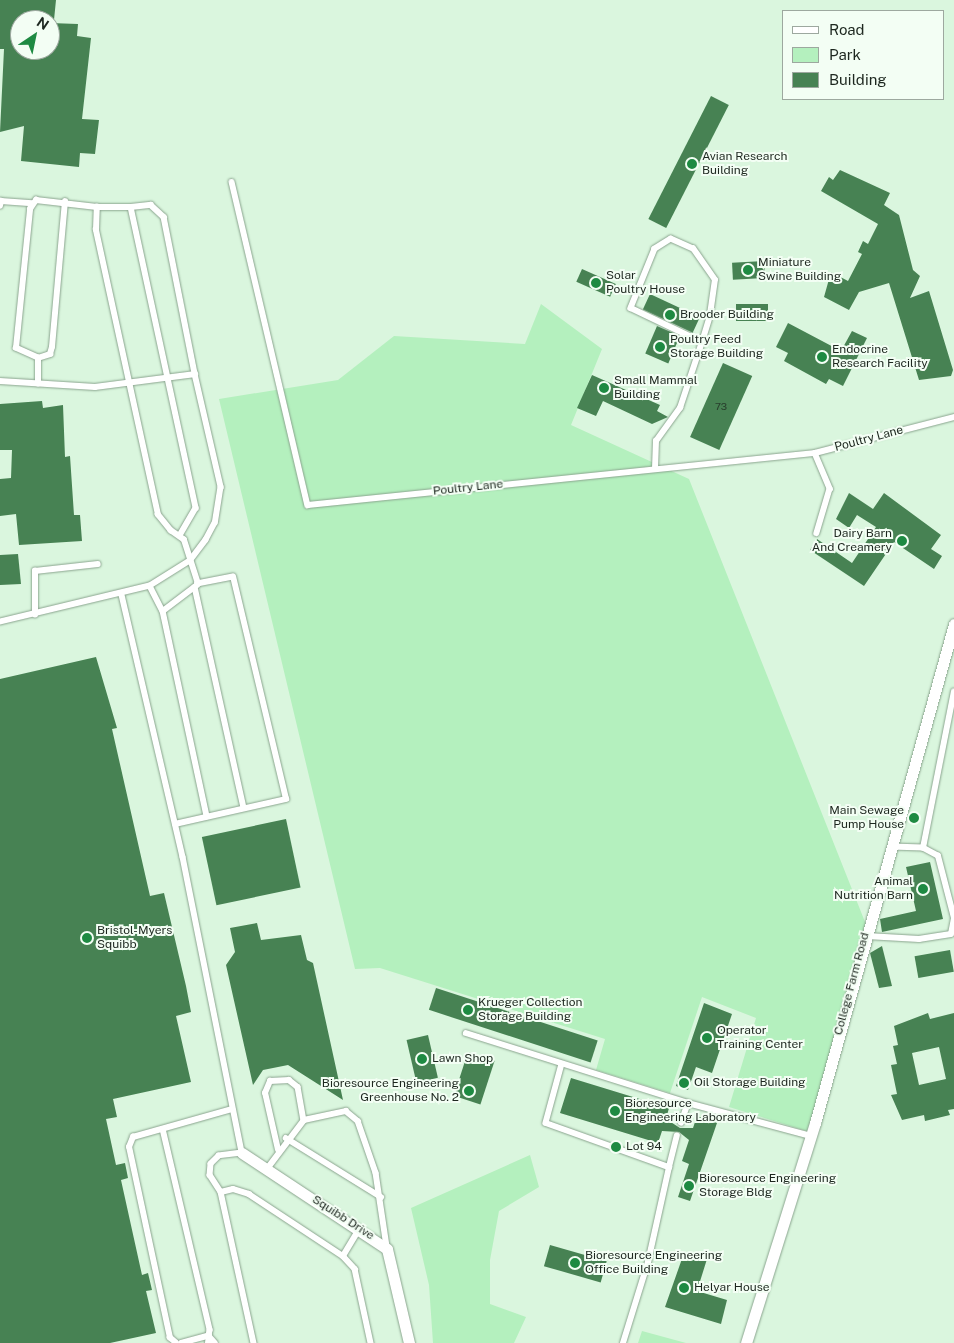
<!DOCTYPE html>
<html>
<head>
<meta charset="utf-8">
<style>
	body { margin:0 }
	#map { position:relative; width:954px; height:1343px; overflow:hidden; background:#daf6de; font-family:"Public Sans",sans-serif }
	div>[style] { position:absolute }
	.green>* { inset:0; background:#b4f0be }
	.building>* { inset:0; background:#478253; transform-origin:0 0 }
	.roads { filter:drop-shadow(0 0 1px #8aa48e) drop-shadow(0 0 1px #8aa48e) }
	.service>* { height:5.5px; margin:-2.75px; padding:0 2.75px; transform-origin:2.75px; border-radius:2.75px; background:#fff }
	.minor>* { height:11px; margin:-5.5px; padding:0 5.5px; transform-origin:5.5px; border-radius:5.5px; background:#fff }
	.dots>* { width:14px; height:14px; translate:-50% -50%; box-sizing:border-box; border:2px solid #f3fef4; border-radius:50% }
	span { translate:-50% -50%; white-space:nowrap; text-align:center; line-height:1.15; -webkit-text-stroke:4px #f3fef4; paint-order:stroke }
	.number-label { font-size:10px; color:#283e2c }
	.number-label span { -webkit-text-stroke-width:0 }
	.poi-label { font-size:12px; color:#1d271f }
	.left { translate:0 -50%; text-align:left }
	.right { translate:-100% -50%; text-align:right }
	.street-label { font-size:12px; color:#1d271f }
	.legend { position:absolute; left:782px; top:10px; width:162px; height:90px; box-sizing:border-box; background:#f3fef4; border:1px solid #9da89f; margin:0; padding:6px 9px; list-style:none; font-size:15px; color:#1d271f }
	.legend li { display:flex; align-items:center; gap:10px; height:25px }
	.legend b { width:25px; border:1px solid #9da89f }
	.north { position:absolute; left:10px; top:10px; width:50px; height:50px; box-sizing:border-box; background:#f3fef4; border:1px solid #9da89f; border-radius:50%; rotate:34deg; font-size:14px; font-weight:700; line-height:20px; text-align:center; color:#1d271f }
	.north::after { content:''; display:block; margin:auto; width:18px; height:22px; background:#1e8a42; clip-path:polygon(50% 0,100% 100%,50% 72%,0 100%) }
</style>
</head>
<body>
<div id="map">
	<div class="green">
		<div style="clip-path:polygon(541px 304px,602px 349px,571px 425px,689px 479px,869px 932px,816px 1134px,729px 1107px,756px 1018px,702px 997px,670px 1093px,596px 1070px,605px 1039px,380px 968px,355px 969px,219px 399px,338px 380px,394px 336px,525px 344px)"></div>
		<div style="clip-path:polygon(530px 1155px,539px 1187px,499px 1211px,490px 1260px,490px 1304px,526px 1317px,514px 1343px,433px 1343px,429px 1285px,411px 1208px)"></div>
		<div style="clip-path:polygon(642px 1331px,686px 1343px,638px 1343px)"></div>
	</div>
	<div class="building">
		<div style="clip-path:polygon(0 0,56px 0,54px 20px,20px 20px,20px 50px,50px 50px,50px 23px,78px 24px,77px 36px,91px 38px,82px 119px,99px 120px,95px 154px,80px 153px,79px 167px,21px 161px,24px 126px,0 132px,4px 49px,0 49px)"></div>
		<div style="left:711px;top:96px;width:20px;height:138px;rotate:27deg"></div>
		<div style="clip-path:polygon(840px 170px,890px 193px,884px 205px,899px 215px,913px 270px,920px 276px,910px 298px,929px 291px,953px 370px,951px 376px,919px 380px,889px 283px,859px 292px,849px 310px,824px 297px,831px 272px,848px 281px,862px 254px,858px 252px,863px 241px,868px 244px,878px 224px,821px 191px,829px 177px,833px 180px)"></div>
		<div style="left:764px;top:261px;width:17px;height:32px;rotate:87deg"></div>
		<div style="left:582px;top:269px;width:37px;height:14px;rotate:24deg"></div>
		<div style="left:650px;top:294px;width:55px;height:17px;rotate:25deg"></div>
		<div style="left:736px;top:304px;width:32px;height:17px"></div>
		<div style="clip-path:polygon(788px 323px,841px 351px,852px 331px,867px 338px,843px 386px,829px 379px,826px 384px,784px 361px,788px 353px,776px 347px)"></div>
		<div style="left:657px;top:326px;width:25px;height:30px;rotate:23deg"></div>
		<div style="left:723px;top:363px;width:32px;height:81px;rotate:24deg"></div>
		<div style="clip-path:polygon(592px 375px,660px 405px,657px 411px,668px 417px,652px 424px,603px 401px,596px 416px,577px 408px)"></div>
		<div style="clip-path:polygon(42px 401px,43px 408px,63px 405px,65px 457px,70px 456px,74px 515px,80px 515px,82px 541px,19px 545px,16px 514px,0 516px,0 479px,11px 478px,12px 450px,0 450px,0 404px)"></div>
		<div style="clip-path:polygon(849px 493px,873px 509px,884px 493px,941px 535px,931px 549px,942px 556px,934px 569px,894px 542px,864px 586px,810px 550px,817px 539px,852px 563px,876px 527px,857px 515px,849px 528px,836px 519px)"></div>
		<div style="clip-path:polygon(18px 554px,21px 584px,0 585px,0 555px)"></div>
		<div style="clip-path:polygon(96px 657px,117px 728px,112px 729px,150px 896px,164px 893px,186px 986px,191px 1012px,176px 1016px,191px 1082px,113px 1099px,117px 1117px,106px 1119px,116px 1165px,125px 1163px,128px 1178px,121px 1180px,142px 1275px,148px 1273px,152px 1290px,146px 1291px,156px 1333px,110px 1343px,0 1343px,0 679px)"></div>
		<div style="left:286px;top:819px;width:70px;height:86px;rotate:78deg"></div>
		<div style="clip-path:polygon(930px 862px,943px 919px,882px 932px,880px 919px,916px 911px,906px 867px)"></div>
		<div style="clip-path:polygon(257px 923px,261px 940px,301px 935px,307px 960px,313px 963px,343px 1100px,288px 1065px,263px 1070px,253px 1085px,226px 965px,235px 952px,230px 928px)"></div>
		<div style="clip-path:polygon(882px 946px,892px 986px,879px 988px,870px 953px)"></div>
		<div style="left:950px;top:950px;width:22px;height:36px;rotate:80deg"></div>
		<div style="left:436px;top:988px;width:170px;height:23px;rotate:18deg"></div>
		<div style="clip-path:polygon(704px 1003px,732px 1014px,712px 1073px,696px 1067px,688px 1090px,676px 1086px)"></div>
		<div style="clip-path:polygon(evenodd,928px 1013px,930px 1019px,954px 1013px,954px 1109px,948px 1110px,950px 1115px,925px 1121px,924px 1115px,902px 1120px,891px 1095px,897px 1094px,891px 1065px,897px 1064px,893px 1046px,898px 1045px,894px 1026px,928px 1013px,939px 1047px,946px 1079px,919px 1085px,912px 1053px,939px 1047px)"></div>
		<div style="left:428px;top:1035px;width:44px;height:22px;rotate:77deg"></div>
		<div style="left:468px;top:1052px;width:28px;height:46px;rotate:18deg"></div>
		<div style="clip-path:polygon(571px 1078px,669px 1108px,666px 1119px,680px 1128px,693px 1128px,697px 1116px,717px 1123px,690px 1201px,678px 1197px,689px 1164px,682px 1161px,689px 1140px,679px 1132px,662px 1131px,658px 1143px,560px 1113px)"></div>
		<div style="left:550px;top:1245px;width:59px;height:22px;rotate:16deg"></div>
		<div style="clip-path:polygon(684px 1253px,707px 1259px,697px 1291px,727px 1300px,721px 1324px,665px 1307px)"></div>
	</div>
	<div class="roads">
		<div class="service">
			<div style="left:232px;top:182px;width:332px;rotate:76.8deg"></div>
			<div style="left:308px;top:505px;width:510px;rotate:-5.86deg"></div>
			<div style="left:815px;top:453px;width:144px;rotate:-14.5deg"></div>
			<div style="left:0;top:206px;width:5px;rotate:-79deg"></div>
			<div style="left:1px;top:201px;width:31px;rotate:4deg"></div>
			<div style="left:131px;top:207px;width:20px;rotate:-6deg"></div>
			<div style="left:151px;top:205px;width:18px;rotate:43deg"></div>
			<div style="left:164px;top:217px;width:160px;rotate:78.8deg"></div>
			<div style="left:38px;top:358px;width:13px;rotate:-18deg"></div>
			<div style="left:50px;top:354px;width:7px;rotate:-74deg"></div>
			<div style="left:52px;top:347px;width:146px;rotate:-84.9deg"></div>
			<div style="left:0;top:381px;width:95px;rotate:3.6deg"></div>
			<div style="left:95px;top:387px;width:101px;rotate:-7.4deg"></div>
			<div style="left:195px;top:374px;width:116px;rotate:77deg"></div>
			<div style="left:221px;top:487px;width:36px;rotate:99deg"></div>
			<div style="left:215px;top:523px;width:19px;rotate:118deg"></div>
			<div style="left:206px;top:540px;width:26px;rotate:127deg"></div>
			<div style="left:190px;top:561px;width:47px;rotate:148deg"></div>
			<div style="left:150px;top:586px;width:154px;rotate:166.5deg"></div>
			<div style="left:38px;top:384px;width:26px;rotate:-90deg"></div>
			<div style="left:38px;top:358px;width:24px;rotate:-156deg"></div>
			<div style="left:16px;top:348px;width:140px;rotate:-84.2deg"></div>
			<div style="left:30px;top:209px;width:11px;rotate:-56deg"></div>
			<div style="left:36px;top:200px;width:61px;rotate:6.5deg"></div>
			<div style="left:815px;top:453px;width:39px;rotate:67deg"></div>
			<div style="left:830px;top:489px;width:46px;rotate:106.5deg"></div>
			<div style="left:655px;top:469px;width:28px;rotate:-88deg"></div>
			<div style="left:656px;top:441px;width:41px;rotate:-54deg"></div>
			<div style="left:680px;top:408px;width:70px;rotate:-71.6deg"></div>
			<div style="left:702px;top:342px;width:28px;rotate:-73deg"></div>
			<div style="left:710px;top:315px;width:35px;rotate:-82deg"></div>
			<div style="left:715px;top:280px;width:38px;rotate:-125deg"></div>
			<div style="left:693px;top:249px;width:24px;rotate:-156deg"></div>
			<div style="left:671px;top:239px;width:19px;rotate:148deg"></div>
			<div style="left:655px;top:249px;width:64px;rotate:112.1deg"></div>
			<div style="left:631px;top:308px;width:79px;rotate:25.6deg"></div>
			<div style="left:150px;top:586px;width:28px;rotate:63deg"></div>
			<div style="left:163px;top:611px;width:210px;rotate:77.9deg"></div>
			<div style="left:195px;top:587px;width:226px;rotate:77.5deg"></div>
			<div style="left:122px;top:595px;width:269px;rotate:76.9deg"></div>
			<div style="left:183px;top:857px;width:302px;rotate:78.7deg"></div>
			<div style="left:242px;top:1153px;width:23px;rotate:173deg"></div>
			<div style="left:219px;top:1156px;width:11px;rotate:135deg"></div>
			<div style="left:211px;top:1164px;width:11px;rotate:95deg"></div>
			<div style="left:210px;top:1175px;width:20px;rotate:57deg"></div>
			<div style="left:221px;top:1192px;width:155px;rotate:77.7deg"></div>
			<div style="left:163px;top:611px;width:43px;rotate:-37.4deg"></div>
			<div style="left:35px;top:615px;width:44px;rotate:-90deg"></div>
			<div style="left:35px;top:571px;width:63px;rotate:-6.3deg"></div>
			<div style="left:175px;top:824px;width:114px;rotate:-12.7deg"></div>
			<div style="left:286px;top:799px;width:228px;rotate:-103.4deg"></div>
			<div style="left:233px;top:577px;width:36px;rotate:169deg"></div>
			<div style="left:198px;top:584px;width:46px;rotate:-107.7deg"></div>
			<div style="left:184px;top:540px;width:16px;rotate:-145deg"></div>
			<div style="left:171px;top:531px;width:21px;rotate:-129deg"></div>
			<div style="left:158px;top:515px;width:292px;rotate:-102.3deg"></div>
			<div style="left:96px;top:230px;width:23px;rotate:-88deg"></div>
			<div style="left:97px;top:207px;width:34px"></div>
			<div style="left:131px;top:207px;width:308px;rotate:77.8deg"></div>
			<div style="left:196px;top:508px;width:32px;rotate:120deg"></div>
			<div style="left:923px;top:848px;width:159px;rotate:-78.8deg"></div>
			<div style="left:867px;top:936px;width:52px;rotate:3.3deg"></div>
			<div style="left:919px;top:939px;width:32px;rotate:-9deg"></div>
			<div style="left:951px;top:934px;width:16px;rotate:-79deg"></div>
			<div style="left:954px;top:918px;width:64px;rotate:-104.5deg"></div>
			<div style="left:938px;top:856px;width:17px;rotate:-152deg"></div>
			<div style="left:923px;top:848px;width:31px;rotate:-178deg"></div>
			<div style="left:466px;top:1033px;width:233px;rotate:17.5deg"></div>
			<div style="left:688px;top:1103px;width:127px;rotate:15deg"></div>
			<div style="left:562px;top:1064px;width:61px;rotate:105.2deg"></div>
			<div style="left:546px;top:1123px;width:131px;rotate:19.7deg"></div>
			<div style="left:669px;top:1167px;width:32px;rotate:-76deg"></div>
			<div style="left:681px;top:1123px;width:21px;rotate:-71deg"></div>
			<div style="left:163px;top:1129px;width:206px;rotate:76.8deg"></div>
			<div style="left:210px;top:1330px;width:6px;rotate:99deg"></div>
			<div style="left:209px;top:1336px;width:28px;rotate:165deg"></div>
			<div style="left:286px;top:1138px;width:112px;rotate:31.8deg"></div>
			<div style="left:278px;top:1150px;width:58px;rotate:-102.8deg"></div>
			<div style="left:265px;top:1093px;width:13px;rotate:-67deg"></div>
			<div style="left:270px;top:1081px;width:19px;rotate:-3deg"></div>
			<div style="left:289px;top:1080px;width:11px;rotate:38deg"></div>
			<div style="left:298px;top:1087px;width:34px;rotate:80deg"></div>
			<div style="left:267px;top:1169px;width:61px;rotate:-52.9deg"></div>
			<div style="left:304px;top:1120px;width:43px;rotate:-12.1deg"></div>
			<div style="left:346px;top:1111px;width:16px;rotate:40deg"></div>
			<div style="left:358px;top:1121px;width:55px;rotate:70.9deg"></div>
			<div style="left:376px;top:1173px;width:75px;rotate:81.5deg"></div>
			<div style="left:221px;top:1192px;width:12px;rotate:-14deg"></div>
			<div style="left:233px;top:1189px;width:17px;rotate:17deg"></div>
			<div style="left:249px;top:1194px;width:113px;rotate:33.4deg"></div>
			<div style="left:343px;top:1256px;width:31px;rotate:-59deg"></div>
			<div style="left:343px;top:1256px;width:18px;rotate:47deg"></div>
			<div style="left:355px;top:1269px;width:76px;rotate:77.8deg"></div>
			<div style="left:176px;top:1343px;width:8px;rotate:-140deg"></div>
			<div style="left:170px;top:1338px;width:195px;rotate:-102.1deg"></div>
			<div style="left:129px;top:1147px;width:11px;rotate:-68deg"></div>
			<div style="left:133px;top:1137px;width:103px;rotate:-15.8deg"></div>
			<div style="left:208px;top:1343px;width:7px;rotate:-82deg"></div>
			<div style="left:209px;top:1336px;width:9px;rotate:49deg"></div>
			<div style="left:623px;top:1343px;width:85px;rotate:-72.8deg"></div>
			<div style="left:648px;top:1262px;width:97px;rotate:-77.5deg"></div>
		</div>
		<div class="minor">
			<div style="left:242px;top:1153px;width:174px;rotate:33.5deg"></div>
			<div style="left:387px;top:1249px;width:97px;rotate:76.8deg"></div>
			<div style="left:746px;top:1343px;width:231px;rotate:-72.6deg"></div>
			<div style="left:815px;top:1123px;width:518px;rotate:-74.43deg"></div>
		</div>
	</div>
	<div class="dots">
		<div style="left:692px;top:164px;background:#1e8a42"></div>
		<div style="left:748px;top:270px;background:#1e8a42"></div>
		<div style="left:596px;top:283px;background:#1e8a42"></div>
		<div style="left:670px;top:315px;background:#1e8a42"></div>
		<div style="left:660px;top:347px;background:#1e8a42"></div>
		<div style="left:822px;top:357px;background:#1e8a42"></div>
		<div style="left:604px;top:388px;background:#1e8a42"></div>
		<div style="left:902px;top:541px;background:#1e8a42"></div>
		<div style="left:914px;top:818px;background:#1e8a42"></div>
		<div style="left:923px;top:889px;background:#1e8a42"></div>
		<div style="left:87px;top:938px;background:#1e8a42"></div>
		<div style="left:468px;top:1010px;background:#1e8a42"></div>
		<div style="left:707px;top:1038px;background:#1e8a42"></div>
		<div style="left:422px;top:1059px;background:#1e8a42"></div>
		<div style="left:684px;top:1083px;background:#1e8a42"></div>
		<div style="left:469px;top:1091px;background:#1e8a42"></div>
		<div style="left:615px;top:1111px;background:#1e8a42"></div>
		<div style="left:616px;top:1147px;background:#1e8a42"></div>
		<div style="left:689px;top:1186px;background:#1e8a42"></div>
		<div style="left:575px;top:1263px;background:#1e8a42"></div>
		<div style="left:684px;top:1288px;background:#1e8a42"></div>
	</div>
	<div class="number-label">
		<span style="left:721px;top:407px">73</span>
	</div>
	<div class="poi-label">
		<span class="left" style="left:702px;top:164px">Avian Research<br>Building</span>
		<span class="left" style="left:758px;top:270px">Miniature<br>Swine Building</span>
		<span class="left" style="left:606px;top:283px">Solar<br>Poultry House</span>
		<span class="left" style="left:680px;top:315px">Brooder Building</span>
		<span class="left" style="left:670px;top:347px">Poultry Feed<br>Storage Building</span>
		<span class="left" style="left:832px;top:357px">Endocrine<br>Research Facility</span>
		<span class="left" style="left:614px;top:388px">Small Mammal<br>Building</span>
		<span class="right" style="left:892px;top:541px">Dairy Barn<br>And Creamery</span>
		<span class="right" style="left:904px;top:818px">Main Sewage<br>Pump House</span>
		<span class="right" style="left:913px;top:889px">Animal<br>Nutrition Barn</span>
		<span class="left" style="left:97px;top:938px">Bristol-Myers<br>Squibb</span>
		<span class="left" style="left:478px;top:1010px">Krueger Collection<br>Storage Building</span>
		<span class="left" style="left:717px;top:1038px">Operator<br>Training Center</span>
		<span class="left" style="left:432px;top:1059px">Lawn Shop</span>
		<span class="left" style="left:694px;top:1083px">Oil Storage Building</span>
		<span class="right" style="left:459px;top:1091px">Bioresource Engineering<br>Greenhouse No. 2</span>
		<span class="left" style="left:625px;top:1111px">Bioresource<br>Engineering Laboratory</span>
		<span class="left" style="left:626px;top:1147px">Lot 94</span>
		<span class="left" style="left:699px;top:1186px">Bioresource Engineering<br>Storage Bldg</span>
		<span class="left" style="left:585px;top:1263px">Bioresource Engineering<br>Office Building</span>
		<span class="left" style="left:694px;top:1288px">Helyar House</span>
	</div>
	<div class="street-label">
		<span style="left:869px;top:439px;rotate:-15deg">Poultry Lane</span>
		<span style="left:468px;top:488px;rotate:-6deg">Poultry Lane</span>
		<span style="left:852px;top:984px;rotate:-75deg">College Farm Road</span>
		<span style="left:343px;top:1218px;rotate:33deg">Squibb Drive</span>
	</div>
	<ul class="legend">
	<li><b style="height:6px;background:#fff"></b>Road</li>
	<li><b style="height:14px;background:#b4f0be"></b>Park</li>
	<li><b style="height:14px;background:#478253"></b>Building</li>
	</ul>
	<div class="north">N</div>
</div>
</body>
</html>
